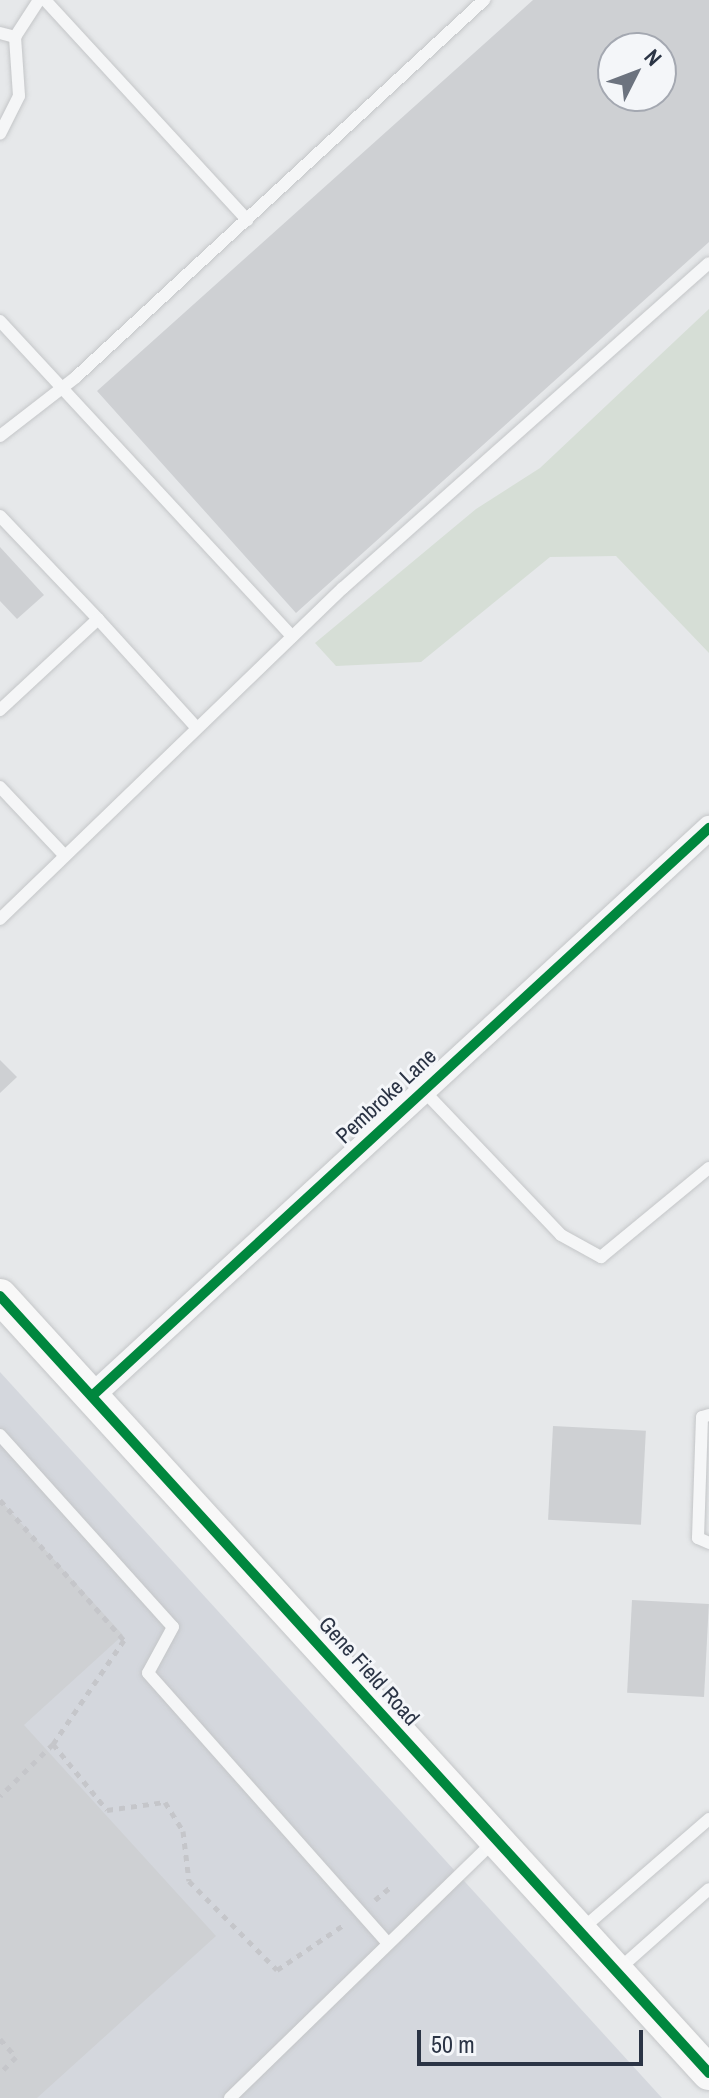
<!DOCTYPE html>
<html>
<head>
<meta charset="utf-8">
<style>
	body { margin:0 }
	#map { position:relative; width:709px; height:2098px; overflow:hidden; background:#e6e8ea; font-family:"Archivo Narrow",sans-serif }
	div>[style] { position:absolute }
	.built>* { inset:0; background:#d4d7dd }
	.green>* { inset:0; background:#d6ded6 }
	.building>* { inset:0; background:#ced0d3; transform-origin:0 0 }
	.path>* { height:5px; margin-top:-2.5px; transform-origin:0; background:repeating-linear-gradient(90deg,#c5c6ca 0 6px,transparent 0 12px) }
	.roads { filter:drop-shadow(0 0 2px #c4c6c8) drop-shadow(0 0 2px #c4c6c8) }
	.lane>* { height:12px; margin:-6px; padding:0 6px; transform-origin:6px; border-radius:6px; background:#f5f6f7 }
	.street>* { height:24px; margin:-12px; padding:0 12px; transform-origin:12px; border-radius:12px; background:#f5f6f7 }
	.secondary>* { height:34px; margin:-17px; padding:0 17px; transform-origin:17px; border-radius:17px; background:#f8f8f8 }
	.cycleway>* { height:10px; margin:-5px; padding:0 5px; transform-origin:5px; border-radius:5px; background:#00873e }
	span { translate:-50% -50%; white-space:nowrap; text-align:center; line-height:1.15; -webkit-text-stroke:6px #f4f6f9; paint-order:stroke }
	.street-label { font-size:22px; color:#2b3445 }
	.north { position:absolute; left:597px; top:32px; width:80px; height:80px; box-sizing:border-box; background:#f4f6f9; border:2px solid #a4a8b1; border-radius:50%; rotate:48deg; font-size:22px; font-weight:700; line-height:32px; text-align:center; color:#2b3445 }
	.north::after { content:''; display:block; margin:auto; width:28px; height:36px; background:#6c737f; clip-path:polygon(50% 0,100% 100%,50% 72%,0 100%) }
	.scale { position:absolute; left:417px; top:2030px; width:226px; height:36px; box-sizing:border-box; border:4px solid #2b3445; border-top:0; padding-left:10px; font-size:24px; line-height:28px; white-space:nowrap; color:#2b3445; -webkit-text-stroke:6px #f4f6f9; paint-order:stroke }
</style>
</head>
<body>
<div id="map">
	<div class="built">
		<div style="clip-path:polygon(0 1372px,662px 2098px,0 2098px)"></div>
	</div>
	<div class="green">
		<div style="clip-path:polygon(709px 309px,709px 653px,616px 556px,550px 557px,421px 662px,336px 666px,315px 643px,476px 509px,540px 468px)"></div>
	</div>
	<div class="building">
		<div style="clip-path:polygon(evenodd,533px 0,709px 0,709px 242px,296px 613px,97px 391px,533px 0,613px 48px,661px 48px,661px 96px,613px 96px,613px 48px)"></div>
		<div style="clip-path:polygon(0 547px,44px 595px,17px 619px,0 601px)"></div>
		<div style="clip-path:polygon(0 1060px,17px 1077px,0 1093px)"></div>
		<div style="left:553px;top:1426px;width:93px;height:94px;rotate:3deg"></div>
		<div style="clip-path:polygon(0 1500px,123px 1635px,24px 1725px,216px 1936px,37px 2098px,0 2098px)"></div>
		<div style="left:632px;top:1600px;width:77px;height:93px;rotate:3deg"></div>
	</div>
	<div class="path">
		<div style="left:0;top:1500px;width:187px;rotate:48.5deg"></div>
		<div style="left:124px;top:1640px;width:126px;rotate:124.3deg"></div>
		<div style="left:53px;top:1744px;width:74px;rotate:135.5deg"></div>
		<div style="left:53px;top:1744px;width:85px;rotate:50.7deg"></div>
		<div style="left:107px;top:1810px;width:59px;rotate:-7.9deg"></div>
		<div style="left:165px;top:1802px;width:34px;rotate:58deg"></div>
		<div style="left:183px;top:1831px;width:50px;rotate:83.2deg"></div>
		<div style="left:189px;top:1881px;width:125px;rotate:45.3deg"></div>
		<div style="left:277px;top:1970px;width:82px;rotate:-34.1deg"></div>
		<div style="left:375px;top:1900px;width:23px;rotate:-40deg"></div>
		<div style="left:0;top:2039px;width:24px;rotate:48deg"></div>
		<div style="left:16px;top:2057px;width:23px;rotate:135deg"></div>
	</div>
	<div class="roads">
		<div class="lane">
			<div style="left:45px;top:0;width:299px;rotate:47.4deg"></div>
			<div style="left:0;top:33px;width:16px;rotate:15deg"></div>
			<div style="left:15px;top:37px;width:59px;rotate:86.1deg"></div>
			<div style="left:19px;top:96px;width:42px;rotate:116.6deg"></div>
			<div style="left:15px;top:37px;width:44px;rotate:-57deg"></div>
			<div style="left:0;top:321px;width:430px;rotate:47.2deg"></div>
			<div style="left:0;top:436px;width:96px;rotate:-37.8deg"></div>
			<div style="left:76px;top:377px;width:556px;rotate:-42.74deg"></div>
			<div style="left:0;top:516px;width:142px;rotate:46.4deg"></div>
			<div style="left:98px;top:619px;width:134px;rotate:137.1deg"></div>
			<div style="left:98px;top:619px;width:147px;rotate:47.8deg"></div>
			<div style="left:0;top:787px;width:93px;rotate:46.7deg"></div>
			<div style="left:0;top:919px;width:477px;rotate:-44deg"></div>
			<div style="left:343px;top:588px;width:489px;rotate:-41.6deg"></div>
			<div style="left:423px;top:1090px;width:200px;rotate:46.4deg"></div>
			<div style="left:561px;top:1235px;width:46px;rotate:28.8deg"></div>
			<div style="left:601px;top:1257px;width:140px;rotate:-39.5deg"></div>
			<div style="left:709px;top:1415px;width:7px;rotate:164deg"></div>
			<div style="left:702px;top:1417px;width:121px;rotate:91.9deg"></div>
			<div style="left:698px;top:1538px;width:12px;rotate:24deg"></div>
			<div style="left:0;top:1435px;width:258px;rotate:48deg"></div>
			<div style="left:173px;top:1627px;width:52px;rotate:118.5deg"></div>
			<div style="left:148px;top:1673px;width:361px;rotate:48.4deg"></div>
			<div style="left:582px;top:1929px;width:168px;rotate:-40.9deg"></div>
			<div style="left:619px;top:1969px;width:120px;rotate:-41.6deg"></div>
			<div style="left:230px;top:2098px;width:367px;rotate:-44.2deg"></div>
		</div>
		<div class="street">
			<div style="left:92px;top:1396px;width:839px;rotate:-42.63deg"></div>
		</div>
		<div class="secondary">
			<div style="left:0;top:1296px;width:1052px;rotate:47.62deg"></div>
		</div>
	</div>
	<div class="cycleway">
		<div style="left:0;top:1296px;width:1052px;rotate:47.62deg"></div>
		<div style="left:92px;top:1396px;width:839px;rotate:-42.63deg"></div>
	</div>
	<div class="street-label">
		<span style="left:386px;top:1096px;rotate:-43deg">Pembroke Lane</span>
		<span style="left:369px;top:1671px;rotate:48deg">Gene Field Road</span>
	</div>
	<div class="north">N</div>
	<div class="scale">50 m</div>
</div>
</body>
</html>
